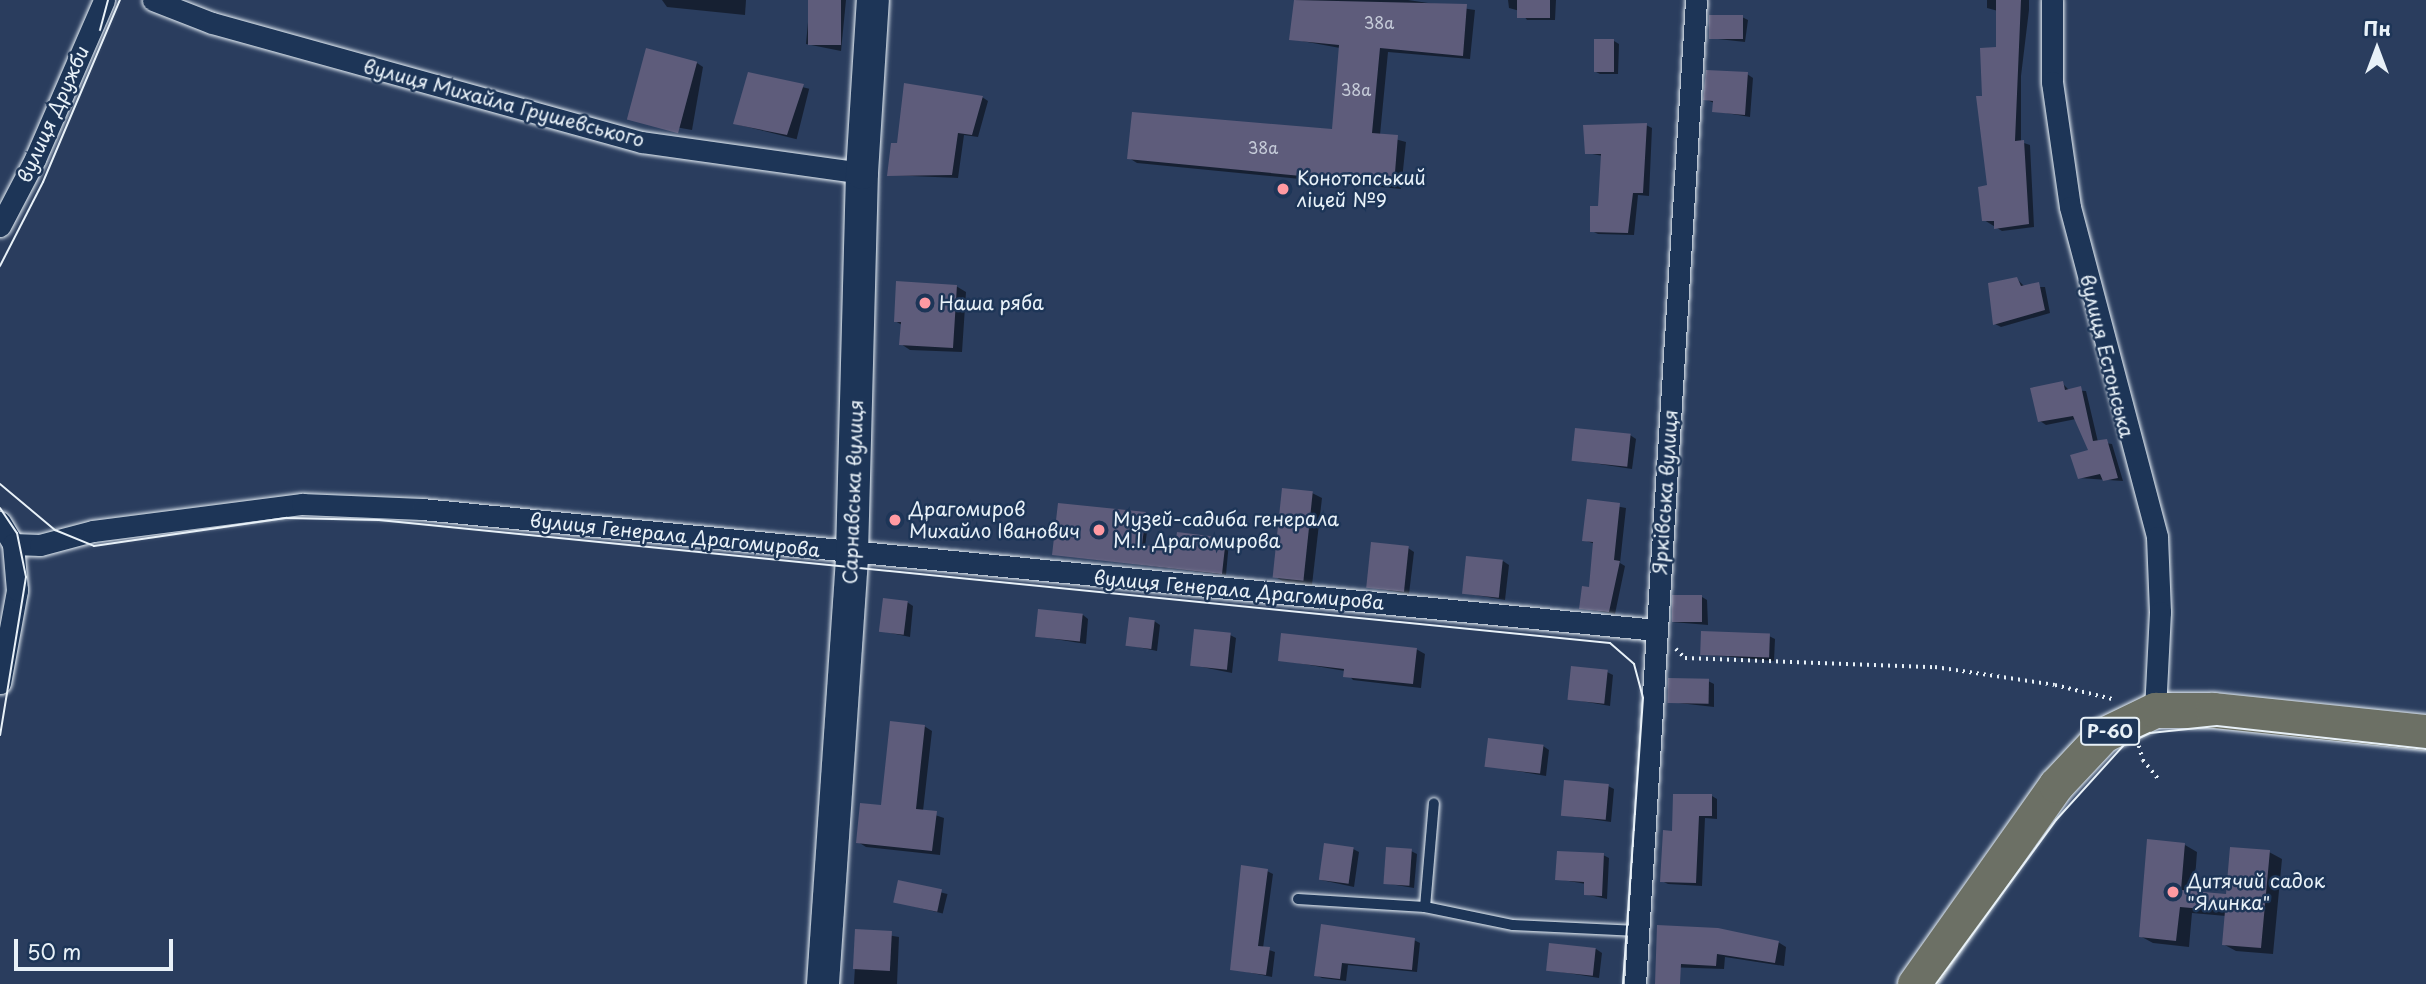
<!DOCTYPE html>
<html>
<head>
<meta charset="utf-8">
<style>
	body { margin:0 }
	#map { position:relative; width:2426px; height:984px; overflow:hidden; background:#2a3d5e; font-family:"Playpen Sans",sans-serif }
	div>[style] { position:absolute }
	.shadow>* { inset:0; background:#0007; transform-origin:0 0 }
	.building>* { inset:0; background:#5e5c7b; transform-origin:0 0 }
	.path>* { height:3.5px; margin-top:-1.75px; transform-origin:0; background:repeating-linear-gradient(90deg,#e8f1f8 0 2px,transparent 0 7px) }
	.roads { filter:drop-shadow(0 0 2px #e8f1f8) drop-shadow(0 0 2px #e8f1f8) }
	.lane>* { height:10px; margin:-5px; padding:0 5px; transform-origin:5px; border-radius:5px; background:#1d3557 }
	.street>* { height:21px; margin:-10.5px; padding:0 10.5px; transform-origin:10.5px; border-radius:10.5px; background:#1d3557 }
	.secondary>* { height:32px; margin:-16px; padding:0 16px; transform-origin:16px; border-radius:16px; background:#1d3557 }
	.primary>* { height:35px; margin:-17.5px; padding:0 17.5px; transform-origin:17.5px; border-radius:17.5px; background:#6c7065 }
	.tram>* { height:2px; margin:-1px; padding:0 1px; transform-origin:1px; border-radius:1px; background:#e8f1f8 }
	.dots>* { width:19px; height:19px; translate:-50% -50%; box-sizing:border-box; border:4px solid #1d3557; border-radius:50% }
	span { translate:-50% -50%; white-space:nowrap; text-align:center; line-height:1.15; -webkit-text-stroke:5px #1d3557; paint-order:stroke }
	.number-label { font-size:16px; color:#c6ccd9 }
	.number-label span { -webkit-text-stroke-width:0 }
	.shield-label span { padding:2px 5px; background:#1d3557; border:2px solid; border-radius:5px; -webkit-text-stroke-width:0 }
	.shield-label { font-size:18px; color:#e8f1f8; font-weight:700 }
	.street-label { font-size:19px; color:#e8f1f8 }
	.poi-label { font-size:19px; color:#e8f1f8 }
	.left { translate:0 -50%; text-align:left }
	.north { position:absolute; left:2342px; top:14px; width:70px; height:70px; -webkit-text-stroke:5px #1d3557; paint-order:stroke; rotate:0deg; font-size:19px; font-weight:700; line-height:28px; text-align:center; color:#e8f1f8 }
	.north::after { content:''; display:block; margin:auto; width:24px; height:32px; background:#e8f1f8; clip-path:polygon(50% 0,100% 100%,50% 72%,0 100%) }
	.scale { position:absolute; left:14px; top:939px; width:159px; height:32px; box-sizing:border-box; border:4px solid #e8f1f8; border-top:0; padding-left:9px; font-size:21px; line-height:24px; white-space:nowrap; color:#e8f1f8; -webkit-text-stroke:5px #1d3557; paint-order:stroke }
</style>
</head>
<body>
<div id="map">
	<div class="shadow">
		<div style="clip-path:polygon(662px 0,746px 0,745px 15px,667px 7px)"></div>
		<div style="clip-path:polygon(810px 0,846px 0,841px 51px,806px 44px)"></div>
		<div style="clip-path:polygon(1296px 0,1408px 0,1475px 10px,1470px 59px,1388px 52px,1380px 135px,1406px 142px,1401px 189px,1137px 163px,1129px 158px,1333px 131px,1340px 48px,1291px 39px)"></div>
		<div style="clip-path:polygon(1508px 0,1556px 0,1555px 20px,1527px 20px,1520px 11px,1509px 8px)"></div>
		<div style="clip-path:polygon(1987px 0,2029px 0,2029px 10px,2021px 76px,2021px 142px,2030px 145px,2034px 227px,2002px 231px,1984px 220px,1989px 187px,1984px 98px,1998px 49px,1998px 11px,1987px 8px)"></div>
		<div style="clip-path:polygon(1742px 17px,1748px 20px,1745px 42px,1709px 38px)"></div>
		<div style="clip-path:polygon(1614px 41px,1619px 44px,1618px 74px,1600px 74px,1594px 71px)"></div>
		<div style="clip-path:polygon(697px 63px,703px 67px,692px 130px,636px 120px)"></div>
		<div style="left:750px;top:74px;width:61px;height:52px;rotate:14deg"></div>
		<div style="clip-path:polygon(1747px 74px,1753px 78px,1750px 117px,1714px 111px,1714px 103px,1705px 99px)"></div>
		<div style="clip-path:polygon(982px 97px,988px 101px,978px 137px,964px 135px,958px 178px,889px 175px,898px 145px)"></div>
		<div style="clip-path:polygon(1646px 125px,1652px 128px,1649px 196px,1638px 195px,1634px 235px,1598px 234px,1592px 231px,1600px 208px,1603px 156px,1587px 153px)"></div>
		<div style="clip-path:polygon(2017px 279px,2025px 287px,2045px 287px,2050px 313px,2001px 327px,1995px 324px)"></div>
		<div style="clip-path:polygon(956px 286px,966px 292px,962px 352px,910px 350px,901px 344px,902px 325px,895px 321px)"></div>
		<div style="clip-path:polygon(2062px 383px,2069px 390px,2086px 391px,2098px 442px,2112px 444px,2123px 481px,2079px 478px,2090px 451px,2076px 419px,2046px 425px,2040px 421px)"></div>
		<div style="clip-path:polygon(1630px 435px,1636px 439px,1632px 469px,1573px 460px)"></div>
		<div style="clip-path:polygon(1312px 493px,1322px 498px,1312px 585px,1284px 582px,1274px 576px)"></div>
		<div style="clip-path:polygon(1589px 501px,1626px 508px,1620px 563px,1625px 566px,1615px 614px,1581px 608px,1590px 589px,1595px 544px,1584px 540px)"></div>
		<div style="clip-path:polygon(1145px 514px,1149px 516px,1145px 547px,1176px 550px,1229px 542px,1226px 575px,1054px 554px)"></div>
		<div style="clip-path:polygon(1408px 548px,1414px 552px,1409px 594px,1368px 587px)"></div>
		<div style="clip-path:polygon(1503px 561px,1509px 565px,1505px 600px,1464px 593px)"></div>
		<div style="clip-path:polygon(1702px 597px,1707px 600px,1708px 625px,1672px 622px)"></div>
		<div style="clip-path:polygon(907px 602px,913px 606px,910px 637px,881px 631px)"></div>
		<div style="clip-path:polygon(1083px 615px,1088px 619px,1086px 644px,1036px 636px)"></div>
		<div style="clip-path:polygon(1154px 621px,1160px 625px,1157px 651px,1128px 645px)"></div>
		<div style="clip-path:polygon(1230px 635px,1236px 638px,1232px 673px,1192px 665px)"></div>
		<div style="clip-path:polygon(1769px 636px,1775px 639px,1774px 661px,1701px 654px)"></div>
		<div style="clip-path:polygon(1416px 649px,1425px 654px,1421px 688px,1353px 680px,1345px 671px,1280px 660px)"></div>
		<div style="clip-path:polygon(1607px 672px,1613px 675px,1610px 706px,1570px 699px)"></div>
		<div style="clip-path:polygon(1708px 681px,1714px 684px,1714px 707px,1670px 702px)"></div>
		<div style="clip-path:polygon(924px 726px,932px 731px,923px 811px,944px 818px,940px 855px,866px 847px,858px 842px,883px 807px)"></div>
		<div style="clip-path:polygon(1543px 746px,1549px 750px,1546px 776px,1487px 766px)"></div>
		<div style="clip-path:polygon(1608px 786px,1614px 789px,1611px 822px,1562px 815px)"></div>
		<div style="clip-path:polygon(1712px 796px,1717px 799px,1717px 819px,1705px 818px,1702px 886px,1668px 884px,1662px 881px,1674px 832px)"></div>
		<div style="clip-path:polygon(2185px 845px,2197px 852px,2194px 893px,2228px 896px,2269px 852px,2282px 859px,2273px 954px,2236px 951px,2223px 944px,2226px 916px,2192px 913px,2189px 947px,2153px 943px,2140px 936px)"></div>
		<div style="clip-path:polygon(1353px 849px,1359px 852px,1354px 887px,1321px 880px)"></div>
		<div style="clip-path:polygon(1411px 851px,1417px 854px,1414px 888px,1384px 883px)"></div>
		<div style="clip-path:polygon(1603px 855px,1609px 858px,1607px 899px,1585px 894px,1586px 884px,1557px 879px)"></div>
		<div style="clip-path:polygon(1267px 871px,1273px 874px,1263px 948px,1275px 952px,1272px 977px,1232px 969px)"></div>
		<div style="left:899px;top:882px;width:50px;height:20px;rotate:14deg"></div>
		<div style="clip-path:polygon(1322px 926px,1414px 940px,1420px 943px,1417px 972px,1348px 965px,1346px 981px,1322px 978px,1316px 975px)"></div>
		<div style="clip-path:polygon(857px 930px,899px 937px,897px 984px,854px 984px)"></div>
		<div style="clip-path:polygon(1778px 942px,1786px 947px,1784px 966px,1725px 957px,1724px 969px,1666px 967px,1657px 962px)"></div>
		<div style="clip-path:polygon(1596px 949px,1602px 953px,1599px 978px,1549px 970px)"></div>
	</div>
	<div class="building">
		<div style="left:808px;top:0;width:33px;height:45px"></div>
		<div style="clip-path:polygon(1294px 0,1467px 4px,1463px 56px,1380px 48px,1372px 133px,1398px 135px,1394px 185px,1127px 159px,1132px 112px,1332px 129px,1339px 45px,1289px 40px)"></div>
		<div style="left:1517px;top:0;width:33px;height:18px"></div>
		<div style="clip-path:polygon(1996px 0,2021px 0,2015px 141px,2024px 140px,2029px 224px,1994px 229px,1994px 221px,1982px 221px,1978px 187px,1987px 185px,1976px 96px,1982px 96px,1980px 48px,1996px 47px)"></div>
		<div style="left:1709px;top:15px;width:34px;height:24px"></div>
		<div style="left:1594px;top:39px;width:20px;height:33px"></div>
		<div style="left:646px;top:48px;width:53px;height:74px;rotate:15deg"></div>
		<div style="clip-path:polygon(1706px 70px,1748px 72px,1745px 115px,1712px 112px,1713px 101px,1703px 100px)"></div>
		<div style="clip-path:polygon(748px 72px,804px 84px,787px 135px,733px 124px)"></div>
		<div style="clip-path:polygon(904px 83px,983px 96px,972px 135px,958px 133px,952px 175px,887px 176px,891px 143px,897px 143px)"></div>
		<div style="clip-path:polygon(1647px 123px,1643px 193px,1633px 193px,1628px 233px,1590px 232px,1590px 206px,1598px 206px,1601px 154px,1585px 154px,1583px 125px)"></div>
		<div style="clip-path:polygon(2017px 277px,2021px 286px,2039px 282px,2045px 310px,1993px 325px,1988px 283px)"></div>
		<div style="clip-path:polygon(896px 281px,957px 285px,953px 348px,899px 345px,901px 322px,894px 322px)"></div>
		<div style="clip-path:polygon(2063px 381px,2065px 390px,2081px 386px,2093px 441px,2107px 439px,2118px 478px,2103px 481px,2100px 474px,2078px 479px,2070px 455px,2088px 450px,2073px 416px,2038px 422px,2030px 388px)"></div>
		<div style="left:1575px;top:428px;width:56px;height:33px;rotate:6deg"></div>
		<div style="left:1282px;top:488px;width:31px;height:90px;rotate:6deg"></div>
		<div style="clip-path:polygon(1587px 499px,1620px 503px,1614px 560px,1620px 561px,1609px 612px,1579px 609px,1582px 586px,1589px 587px,1593px 542px,1582px 541px)"></div>
		<div style="clip-path:polygon(1058px 503px,1146px 512px,1142px 545px,1175px 548px,1177px 532px,1226px 538px,1222px 574px,1052px 555px)"></div>
		<div style="left:1371px;top:542px;width:38px;height:46px;rotate:6deg"></div>
		<div style="left:1466px;top:556px;width:37px;height:38px;rotate:6deg"></div>
		<div style="left:1702px;top:595px;width:27px;height:30px;rotate:90deg"></div>
		<div style="left:883px;top:598px;width:25px;height:34px;rotate:7deg"></div>
		<div style="left:1038px;top:609px;width:45px;height:28px;rotate:6deg"></div>
		<div style="left:1129px;top:617px;width:26px;height:29px;rotate:7deg"></div>
		<div style="left:1194px;top:629px;width:37px;height:37px;rotate:6deg"></div>
		<div style="left:1701px;top:631px;width:69px;height:24px;rotate:2deg"></div>
		<div style="clip-path:polygon(1281px 633px,1417px 648px,1413px 684px,1343px 677px,1344px 669px,1278px 661px)"></div>
		<div style="left:1571px;top:666px;width:37px;height:34px;rotate:6deg"></div>
		<div style="left:1668px;top:678px;width:41px;height:25px;rotate:1deg"></div>
		<div style="clip-path:polygon(890px 721px,925px 725px,916px 809px,937px 811px,932px 851px,856px 843px,860px 803px,881px 805px)"></div>
		<div style="left:1488px;top:738px;width:56px;height:29px;rotate:7deg"></div>
		<div style="left:1564px;top:780px;width:45px;height:36px;rotate:5deg"></div>
		<div style="clip-path:polygon(1673px 794px,1712px 794px,1712px 816px,1699px 816px,1696px 883px,1660px 882px,1663px 830px,1672px 831px)"></div>
		<div style="clip-path:polygon(2147px 839px,2185px 843px,2181px 890px,2226px 894px,2230px 847px,2270px 850px,2261px 948px,2222px 945px,2225px 911px,2180px 907px,2176px 941px,2139px 937px)"></div>
		<div style="left:1324px;top:843px;width:30px;height:37px;rotate:8deg"></div>
		<div style="left:1386px;top:847px;width:26px;height:37px;rotate:4deg"></div>
		<div style="clip-path:polygon(1557px 851px,1604px 853px,1602px 896px,1584px 895px,1584px 882px,1555px 880px)"></div>
		<div style="clip-path:polygon(1241px 865px,1268px 869px,1258px 946px,1270px 947px,1266px 975px,1230px 970px)"></div>
		<div style="left:898px;top:880px;width:45px;height:23px;rotate:12deg"></div>
		<div style="clip-path:polygon(1321px 924px,1415px 938px,1412px 970px,1342px 963px,1340px 979px,1314px 976px)"></div>
		<div style="clip-path:polygon(1657px 925px,1718px 928px,1779px 941px,1775px 963px,1717px 954px,1716px 966px,1681px 964px,1680px 984px,1655px 984px)"></div>
		<div style="left:855px;top:929px;width:37px;height:40px;rotate:3deg"></div>
		<div style="left:1549px;top:943px;width:47px;height:28px;rotate:6deg"></div>
	</div>
	<div class="path">
		<div style="left:1676px;top:649px;width:13px;rotate:45deg"></div>
		<div style="left:1685px;top:658px;width:250px;rotate:2.1deg"></div>
		<div style="left:1935px;top:667px;width:121px;rotate:8.5deg"></div>
		<div style="left:2055px;top:685px;width:59px;rotate:13.8deg"></div>
		<div style="left:2139px;top:746px;width:15px;rotate:74deg"></div>
		<div style="left:2143px;top:760px;width:26px;rotate:51deg"></div>
	</div>
	<div class="roads">
		<div class="lane">
			<div style="left:1298px;top:899px;width:127px;rotate:3.6deg"></div>
			<div style="left:1425px;top:907px;width:90px;rotate:11.6deg"></div>
			<div style="left:1513px;top:925px;width:125px;rotate:2.7deg"></div>
			<div style="left:1425px;top:907px;width:104px;rotate:-85.1deg"></div>
		</div>
		<div class="street">
			<div style="left:153px;top:0;width:63px;rotate:21.3deg"></div>
			<div style="left:212px;top:23px;width:446px;rotate:15.5deg"></div>
			<div style="left:642px;top:142px;width:222px;rotate:8deg"></div>
			<div style="left:2052px;top:0;width:82px;rotate:90deg"></div>
			<div style="left:2052px;top:82px;width:126px;rotate:81.8deg"></div>
			<div style="left:2070px;top:207px;width:341px;rotate:75.2deg"></div>
			<div style="left:2157px;top:537px;width:75px;rotate:87.7deg"></div>
			<div style="left:2160px;top:612px;width:98px;rotate:92.9deg"></div>
			<div style="left:0;top:226px;width:76px;rotate:-62.4deg"></div>
			<div style="left:35px;top:159px;width:173px;rotate:-66.5deg"></div>
			<div style="left:0;top:522px;width:26px;rotate:59deg"></div>
			<div style="left:13px;top:544px;width:27px;rotate:2deg"></div>
			<div style="left:40px;top:545px;width:55px;rotate:-14.8deg"></div>
			<div style="left:93px;top:531px;width:211px;rotate:-7.4deg"></div>
			<div style="left:302px;top:504px;width:120px;rotate:2.4deg"></div>
			<div style="left:422px;top:509px;width:1241px;rotate:5.6deg"></div>
			<div style="left:0;top:683px;width:95px;rotate:-79.6deg"></div>
			<div style="left:17px;top:590px;width:46px;rotate:-95deg"></div>
			<div style="left:1635px;top:984px;width:986px;rotate:-86.45deg"></div>
		</div>
		<div class="secondary">
			<div style="left:823px;top:984px;width:431px;rotate:-86.1deg"></div>
			<div style="left:852px;top:554px;width:381px;rotate:-88.5deg"></div>
			<div style="left:862px;top:173px;width:173px;rotate:-86.4deg"></div>
		</div>
		<div class="primary">
			<div style="left:1915px;top:984px;width:244px;rotate:-54.7deg"></div>
			<div style="left:2056px;top:785px;width:69px;rotate:-46.8deg"></div>
			<div style="left:2103px;top:735px;width:58px;rotate:-25.7deg"></div>
			<div style="left:2155px;top:710px;width:58px"></div>
			<div style="left:2213px;top:710px;width:214px;rotate:5.9deg"></div>
		</div>
	</div>
	<div class="tram">
		<div style="left:100px;top:30px;width:31px;rotate:-75deg"></div>
		<div style="left:0;top:266px;width:94px;rotate:-62.9deg"></div>
		<div style="left:43px;top:182px;width:198px;rotate:-67.1deg"></div>
		<div style="left:0;top:484px;width:72px;rotate:39.9deg"></div>
		<div style="left:55px;top:530px;width:42px;rotate:22.3deg"></div>
		<div style="left:94px;top:546px;width:195px;rotate:-8.3deg"></div>
		<div style="left:287px;top:518px;width:92px;rotate:1.2deg"></div>
		<div style="left:379px;top:520px;width:1237px;rotate:5.71deg"></div>
		<div style="left:1610px;top:643px;width:32px;rotate:41deg"></div>
		<div style="left:1634px;top:664px;width:35px;rotate:75deg"></div>
		<div style="left:1643px;top:698px;width:287px;rotate:94deg"></div>
		<div style="left:0;top:508px;width:30px;rotate:56deg"></div>
		<div style="left:17px;top:533px;width:45px;rotate:78.4deg"></div>
		<div style="left:26px;top:577px;width:160px;rotate:99.3deg"></div>
		<div style="left:1936px;top:984px;width:203px;rotate:-53.8deg"></div>
		<div style="left:2056px;top:820px;width:101px;rotate:-47.8deg"></div>
		<div style="left:2124px;top:745px;width:29px;rotate:-25deg"></div>
		<div style="left:2150px;top:733px;width:67px;rotate:-6deg"></div>
		<div style="left:2217px;top:726px;width:210px;rotate:6.3deg"></div>
	</div>
	<div class="dots">
		<div style="left:1283px;top:189px;background:#ff9aa2"></div>
		<div style="left:925px;top:303px;background:#ff9aa2"></div>
		<div style="left:895px;top:520px;background:#ff9aa2"></div>
		<div style="left:1099px;top:530px;background:#ff9aa2"></div>
		<div style="left:2173px;top:892px;background:#ff9aa2"></div>
	</div>
	<div class="number-label">
		<span style="left:1379px;top:22px">38а</span>
		<span style="left:1356px;top:89px">38а</span>
		<span style="left:1263px;top:147px">38а</span>
	</div>
	<div class="shield-label">
		<span style="left:2110px;top:731px">Р-60</span>
	</div>
	<div class="street-label">
		<span style="left:504px;top:103px;rotate:15deg">вулиця Михайла Грушевського</span>
		<span style="left:53px;top:114px;rotate:-66deg">вулиця Дружби</span>
		<span style="left:2107px;top:356px;rotate:76deg">вулиця Естонська</span>
		<span style="left:853px;top:492px;rotate:-88deg">Сарнавська вулиця</span>
		<span style="left:1665px;top:492px;rotate:-86deg">Ярківська вулиця</span>
		<span style="left:675px;top:535px;rotate:6deg">вулиця Генерала Драгомирова</span>
		<span style="left:1239px;top:590px;rotate:5deg">вулиця Генерала Драгомирова</span>
	</div>
	<div class="poi-label">
		<span class="left" style="left:1297px;top:189px">Конотопський<br>ліцей №9</span>
		<span class="left" style="left:939px;top:303px">Наша ряба</span>
		<span class="left" style="left:909px;top:520px">Драгомиров<br>Михайло Іванович</span>
		<span class="left" style="left:1113px;top:530px">Музей-садиба генерала<br>М.І. Драгомирова</span>
		<span class="left" style="left:2187px;top:892px">Дитячий садок<br>"Ялинка"</span>
	</div>
	<div class="north">Пн</div>
	<div class="scale">50 m</div>
</div>
</body>
</html>
